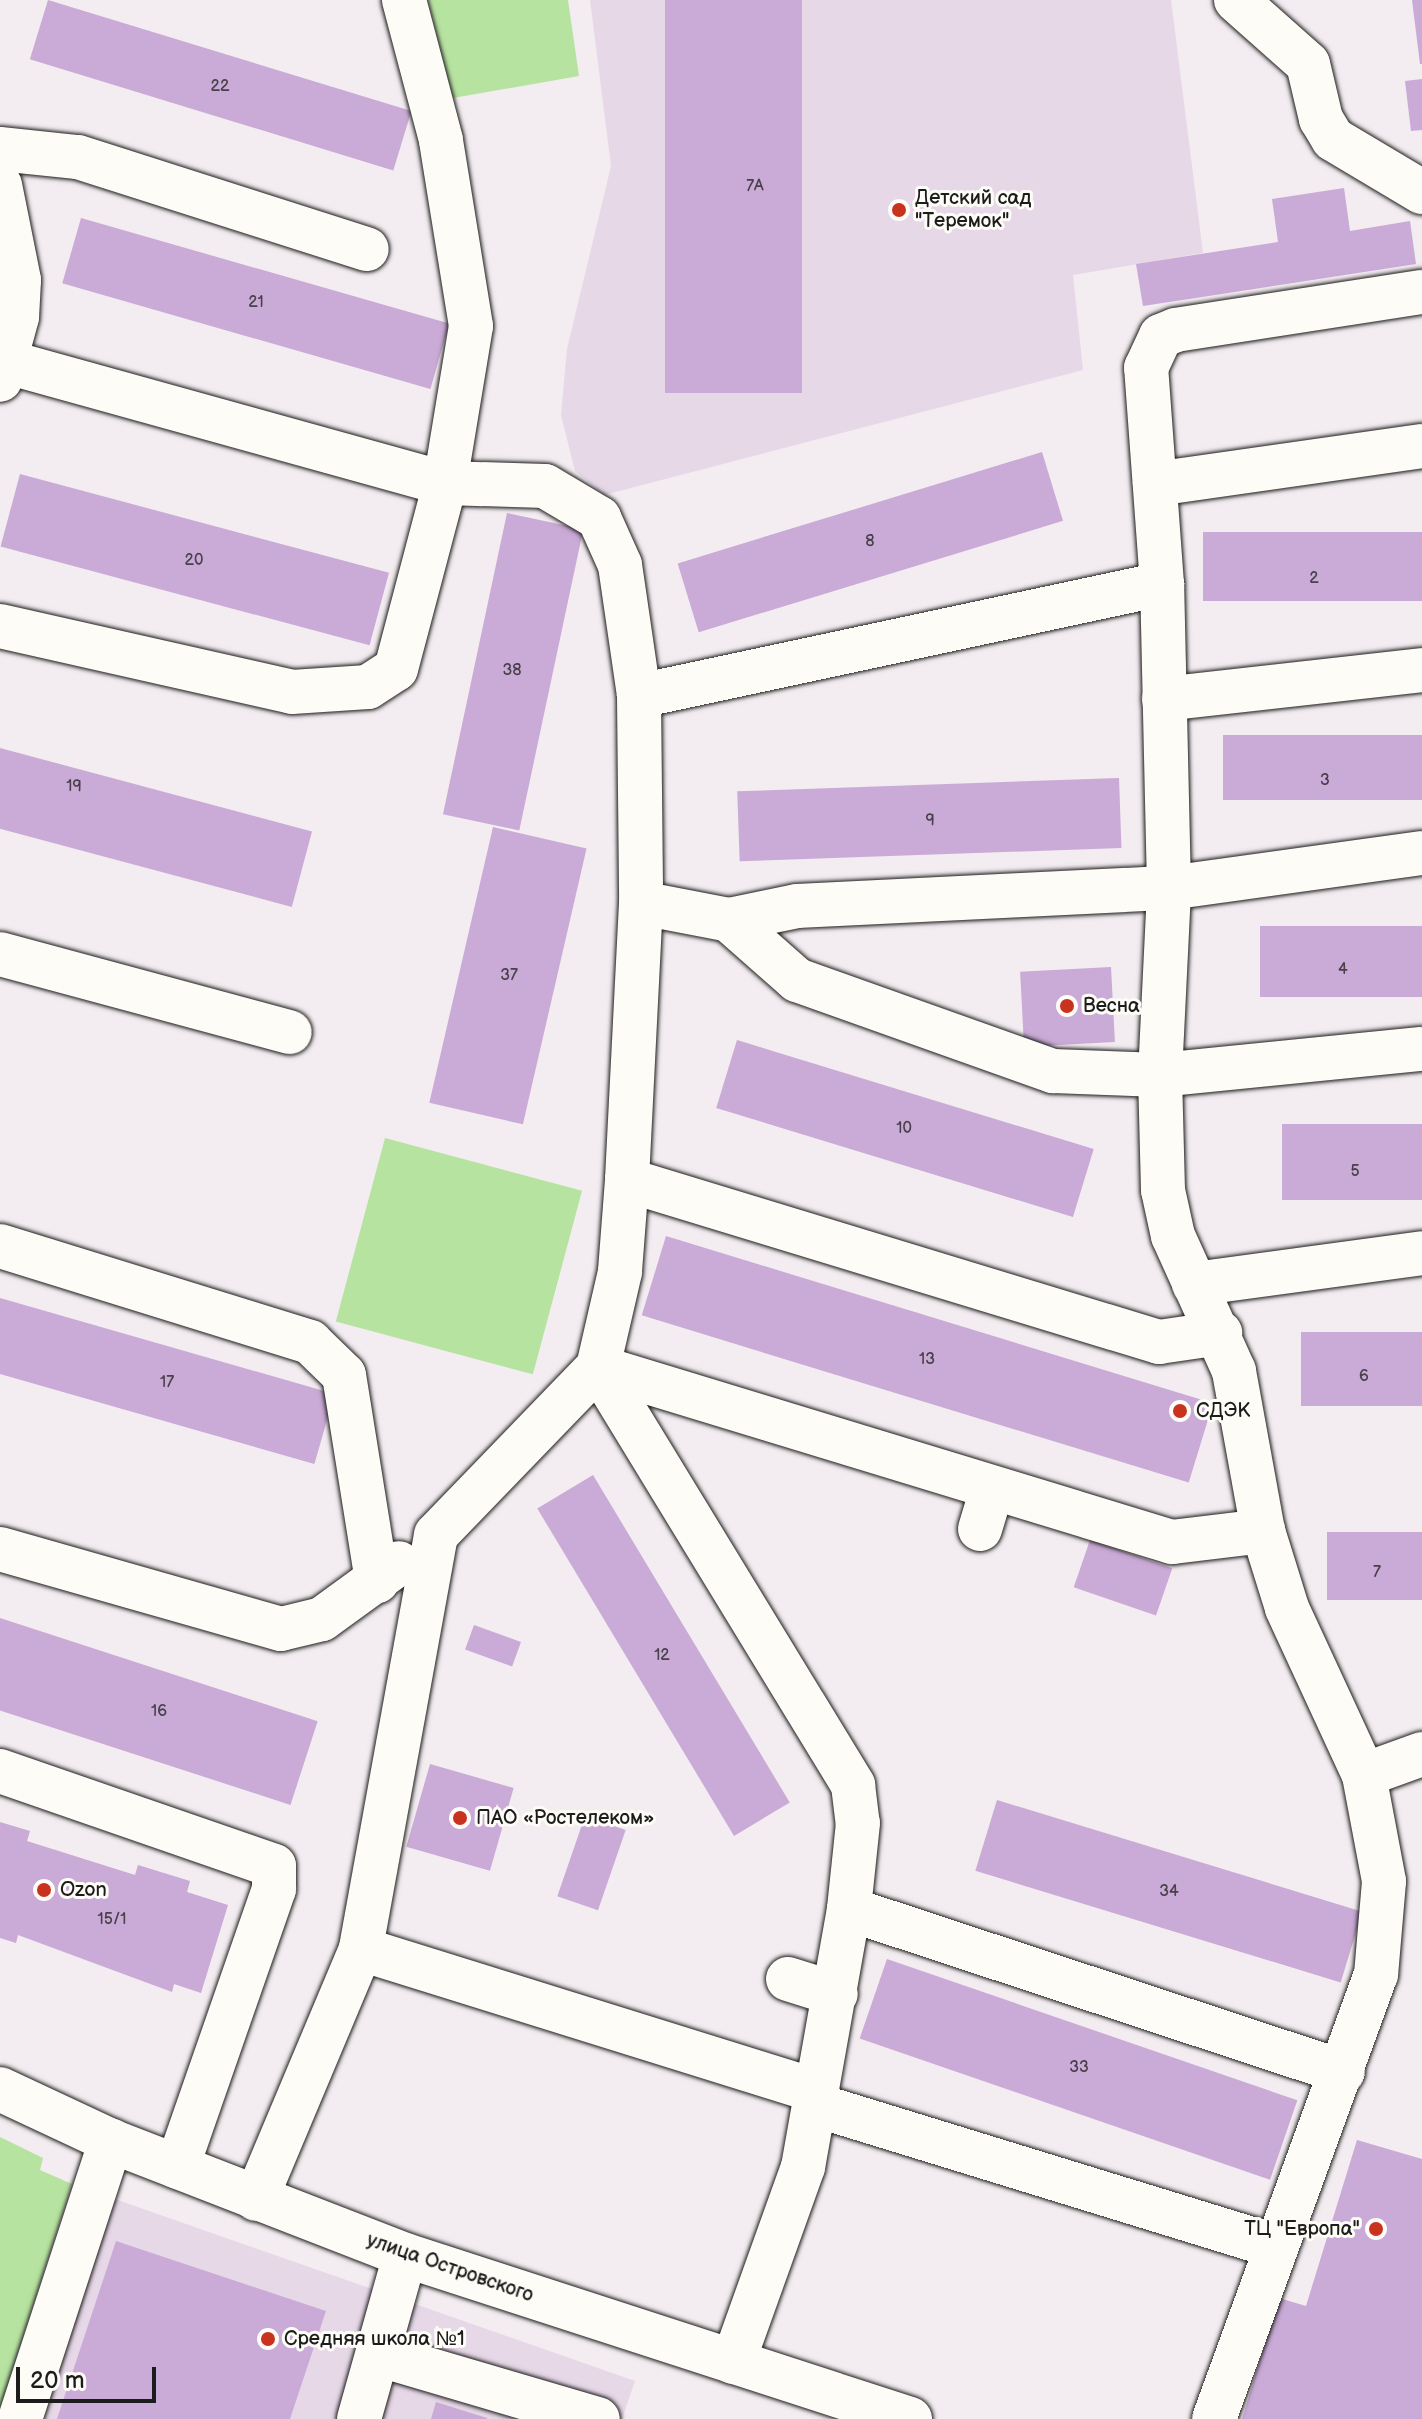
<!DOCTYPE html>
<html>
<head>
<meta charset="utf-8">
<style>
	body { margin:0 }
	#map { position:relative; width:1422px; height:2419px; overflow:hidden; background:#f3ecf0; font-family:"Balsamiq Sans",sans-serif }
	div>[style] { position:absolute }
	.built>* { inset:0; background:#e7d8e8 }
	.green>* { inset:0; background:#b7e3a1; transform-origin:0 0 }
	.building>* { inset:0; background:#caaad6; transform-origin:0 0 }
	.roads { filter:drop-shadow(0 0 2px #1c1c1c) drop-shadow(0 0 2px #1c1c1c) }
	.minor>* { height:44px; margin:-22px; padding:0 22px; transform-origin:22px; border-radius:22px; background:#fdfcf7 }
	.dots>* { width:22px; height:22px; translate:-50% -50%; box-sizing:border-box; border:4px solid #fdfcf7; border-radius:50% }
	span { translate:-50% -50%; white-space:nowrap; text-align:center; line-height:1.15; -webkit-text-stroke:6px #fdfcf7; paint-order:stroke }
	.number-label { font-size:16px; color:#48404a }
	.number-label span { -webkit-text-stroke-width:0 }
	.poi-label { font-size:20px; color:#1c1c1c }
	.left { translate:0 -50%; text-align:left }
	.right { translate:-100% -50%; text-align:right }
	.street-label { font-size:20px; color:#1c1c1c }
	.scale { position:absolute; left:16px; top:2367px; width:140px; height:36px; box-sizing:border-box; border:4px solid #1c1c1c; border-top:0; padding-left:10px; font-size:24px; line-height:28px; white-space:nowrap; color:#1c1c1c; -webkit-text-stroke:6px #fdfcf7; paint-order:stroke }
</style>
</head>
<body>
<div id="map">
	<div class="built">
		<div style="clip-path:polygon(590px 0,1171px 0,1203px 253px,1073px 275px,1083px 370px,604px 495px,575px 471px,561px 415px,567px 349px,611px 166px)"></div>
		<div style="clip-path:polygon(72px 2184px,635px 2381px,622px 2419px,0 2419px)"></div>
	</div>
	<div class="green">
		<div style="clip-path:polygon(428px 0,568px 0,579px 76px,453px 98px)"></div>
		<div style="left:385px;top:1138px;width:204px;height:190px;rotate:15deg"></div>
		<div style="clip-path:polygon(0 2137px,43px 2158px,40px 2170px,72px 2184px,0 2409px)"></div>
	</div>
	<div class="building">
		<div style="left:48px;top:0;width:380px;height:62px;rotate:17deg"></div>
		<div style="left:665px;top:0;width:137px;height:393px"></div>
		<div style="clip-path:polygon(1412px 0,1422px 0,1422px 64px,1420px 64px)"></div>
		<div style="clip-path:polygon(1422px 79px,1422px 130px,1411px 131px,1405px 81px)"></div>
		<div style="clip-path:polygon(1344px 188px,1350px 231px,1410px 221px,1416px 264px,1143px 306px,1136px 264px,1278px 242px,1272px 199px)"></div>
		<div style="left:81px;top:218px;width:383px;height:68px;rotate:16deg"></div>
		<div style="left:1042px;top:452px;width:72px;height:381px;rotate:73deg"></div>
		<div style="left:20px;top:474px;width:382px;height:75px;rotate:15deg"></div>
		<div style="left:507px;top:513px;width:78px;height:308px;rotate:12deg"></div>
		<div style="left:1422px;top:532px;width:69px;height:219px;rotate:90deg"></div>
		<div style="left:1422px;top:735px;width:65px;height:199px;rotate:90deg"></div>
		<div style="left:0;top:748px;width:323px;height:78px;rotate:15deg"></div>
		<div style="left:1119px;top:778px;width:70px;height:382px;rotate:88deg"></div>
		<div style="left:493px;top:827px;width:96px;height:283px;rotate:13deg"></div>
		<div style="left:1422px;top:926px;width:71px;height:162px;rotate:90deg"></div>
		<div style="left:1111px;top:967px;width:75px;height:91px;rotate:87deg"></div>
		<div style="left:737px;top:1040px;width:373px;height:71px;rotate:17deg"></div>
		<div style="left:1422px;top:1124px;width:76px;height:140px;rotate:90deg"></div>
		<div style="left:666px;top:1236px;width:572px;height:83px;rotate:17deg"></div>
		<div style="left:0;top:1298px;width:348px;height:73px;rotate:16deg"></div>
		<div style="left:1422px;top:1332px;width:74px;height:121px;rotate:90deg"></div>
		<div style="left:593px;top:1475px;width:382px;height:65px;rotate:59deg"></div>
		<div style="left:1422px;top:1532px;width:68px;height:95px;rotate:90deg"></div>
		<div style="left:1090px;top:1540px;width:87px;height:50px;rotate:19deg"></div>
		<div style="left:0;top:1618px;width:334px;height:88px;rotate:18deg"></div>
		<div style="left:474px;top:1625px;width:50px;height:26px;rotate:20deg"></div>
		<div style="left:430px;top:1764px;width:87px;height:86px;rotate:16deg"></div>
		<div style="left:997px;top:1800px;width:382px;height:74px;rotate:17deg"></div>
		<div style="left:585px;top:1816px;width:43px;height:85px;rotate:19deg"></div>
		<div style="clip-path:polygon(0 1822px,30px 1831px,27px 1841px,135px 1875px,138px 1865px,190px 1881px,187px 1892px,228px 1905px,201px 1993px,174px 1984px,172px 1992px,18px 1935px,16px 1943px,0 1938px)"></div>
		<div style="left:887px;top:1959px;width:434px;height:84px;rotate:19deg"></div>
		<div style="clip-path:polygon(1357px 2140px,1422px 2159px,1422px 2419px,1242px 2419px,1279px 2298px,1306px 2306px)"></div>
		<div style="clip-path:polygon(116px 2241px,326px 2311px,290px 2419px,57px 2419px)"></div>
		<div style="clip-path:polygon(436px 2402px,487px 2418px,487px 2419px,431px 2419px)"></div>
	</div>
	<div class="roads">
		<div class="minor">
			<div style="left:1236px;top:0;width:96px;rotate:41.6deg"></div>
			<div style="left:1308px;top:64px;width:57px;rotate:76.7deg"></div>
			<div style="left:1321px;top:119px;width:23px;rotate:59deg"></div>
			<div style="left:1333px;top:139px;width:104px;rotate:30.8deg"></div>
			<div style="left:0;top:149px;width:78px;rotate:5.9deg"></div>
			<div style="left:78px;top:157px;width:303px;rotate:17.7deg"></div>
			<div style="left:0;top:185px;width:97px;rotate:78.7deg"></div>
			<div style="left:19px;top:280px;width:37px;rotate:93deg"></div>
			<div style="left:17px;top:317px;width:65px;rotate:105.1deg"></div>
			<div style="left:0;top:360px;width:462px;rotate:15.5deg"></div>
			<div style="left:445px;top:483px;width:100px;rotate:1.7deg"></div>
			<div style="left:545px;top:486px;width:63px;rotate:30.7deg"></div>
			<div style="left:599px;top:518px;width:51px;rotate:65.9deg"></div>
			<div style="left:620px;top:565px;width:132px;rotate:81.7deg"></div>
			<div style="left:639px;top:696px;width:207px;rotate:89.4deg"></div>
			<div style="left:641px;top:903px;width:277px;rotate:92.9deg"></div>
			<div style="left:627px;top:1180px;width:92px;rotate:94.4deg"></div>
			<div style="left:620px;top:1272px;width:98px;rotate:103deg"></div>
			<div style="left:598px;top:1367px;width:233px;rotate:134deg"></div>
			<div style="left:436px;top:1535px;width:421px;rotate:100.3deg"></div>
			<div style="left:361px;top:1949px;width:271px;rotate:112.8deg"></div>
			<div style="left:1155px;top:484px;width:270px;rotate:-8.1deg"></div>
			<div style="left:0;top:626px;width:299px;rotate:12.7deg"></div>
			<div style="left:292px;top:692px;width:76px;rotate:-3.8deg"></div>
			<div style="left:368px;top:687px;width:33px;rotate:-33deg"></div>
			<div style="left:396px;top:669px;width:192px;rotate:-75.2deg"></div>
			<div style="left:445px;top:483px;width:159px;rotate:-80.6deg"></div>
			<div style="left:471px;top:326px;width:188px;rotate:-99.2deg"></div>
			<div style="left:441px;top:140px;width:145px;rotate:-104.8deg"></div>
			<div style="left:639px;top:696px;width:535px;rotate:-12.09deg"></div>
			<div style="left:1164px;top:699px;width:260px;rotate:-6.4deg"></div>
			<div style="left:641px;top:903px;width:90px;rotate:10.9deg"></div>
			<div style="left:729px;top:920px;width:69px;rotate:-11.6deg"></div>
			<div style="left:797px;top:906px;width:372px;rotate:-2.8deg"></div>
			<div style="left:1169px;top:888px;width:255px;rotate:-7.9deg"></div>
			<div style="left:729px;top:920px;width:91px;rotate:41.4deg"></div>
			<div style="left:797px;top:980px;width:272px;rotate:19.6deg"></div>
			<div style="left:1053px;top:1071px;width:107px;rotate:2.1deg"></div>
			<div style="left:1160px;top:1075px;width:263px;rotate:-5.7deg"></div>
			<div style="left:0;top:954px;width:300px;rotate:15.1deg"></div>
			<div style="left:627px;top:1180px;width:556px;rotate:16.94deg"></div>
			<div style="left:1159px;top:1342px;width:62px;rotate:-8.4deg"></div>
			<div style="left:0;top:1246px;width:325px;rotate:17.2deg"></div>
			<div style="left:310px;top:1342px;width:47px;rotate:44.1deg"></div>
			<div style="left:344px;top:1375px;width:209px;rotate:80.9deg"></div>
			<div style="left:1194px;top:1284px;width:230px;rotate:-7.7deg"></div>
			<div style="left:598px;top:1367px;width:490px;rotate:58.6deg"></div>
			<div style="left:853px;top:1785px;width:38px;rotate:83deg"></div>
			<div style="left:858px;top:1823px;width:86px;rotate:96deg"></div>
			<div style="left:849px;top:1909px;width:262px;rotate:100.1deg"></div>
			<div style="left:803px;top:2167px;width:207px;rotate:109.7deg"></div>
			<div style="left:598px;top:1367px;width:600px;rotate:16.96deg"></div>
			<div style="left:1172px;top:1542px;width:92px;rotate:-6.9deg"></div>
			<div style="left:980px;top:1529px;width:42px;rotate:-73.3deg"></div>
			<div style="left:0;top:1549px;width:292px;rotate:15.9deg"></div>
			<div style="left:281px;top:1629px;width:42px;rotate:-13.7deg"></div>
			<div style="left:322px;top:1619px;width:95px;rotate:-36deg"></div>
			<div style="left:0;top:1771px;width:290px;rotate:19.1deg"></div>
			<div style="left:274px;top:1866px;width:23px;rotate:90deg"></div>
			<div style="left:274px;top:1889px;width:294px;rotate:109.2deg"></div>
			<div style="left:1364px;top:1775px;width:62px;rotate:-19.9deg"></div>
			<div style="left:849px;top:1909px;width:520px;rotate:18.26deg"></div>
			<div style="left:361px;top:1949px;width:478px;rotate:17.3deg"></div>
			<div style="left:788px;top:1979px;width:50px;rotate:17.4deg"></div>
			<div style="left:0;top:2089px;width:123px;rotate:25.1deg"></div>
			<div style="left:111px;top:2141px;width:315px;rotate:21.2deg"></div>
			<div style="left:405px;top:2255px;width:531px;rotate:17.99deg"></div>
			<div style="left:816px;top:2105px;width:482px;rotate:17.1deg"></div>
			<div style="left:380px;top:2355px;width:227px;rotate:16.4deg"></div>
			<div style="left:20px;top:2419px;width:293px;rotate:-71.9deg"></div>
			<div style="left:359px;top:2419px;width:170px;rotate:-74.3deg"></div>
			<div style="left:1214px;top:2419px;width:473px;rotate:-70deg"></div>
			<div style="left:1376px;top:1975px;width:94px;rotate:-85.1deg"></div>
			<div style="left:1384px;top:1881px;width:108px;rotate:-100.7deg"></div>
			<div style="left:1364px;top:1775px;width:184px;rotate:-114.8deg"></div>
			<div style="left:1287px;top:1608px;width:81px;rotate:-107.3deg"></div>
			<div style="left:1263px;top:1531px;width:163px;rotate:-100.3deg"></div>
			<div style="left:1234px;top:1371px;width:148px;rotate:-114.3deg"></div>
			<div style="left:1173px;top:1236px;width:47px;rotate:-102.3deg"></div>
			<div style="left:1163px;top:1190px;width:115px;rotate:-91.5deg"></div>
			<div style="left:1160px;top:1075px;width:187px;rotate:-87.2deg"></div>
			<div style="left:1169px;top:888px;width:304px;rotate:-91.3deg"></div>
			<div style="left:1162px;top:584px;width:217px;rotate:-94.2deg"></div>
			<div style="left:1146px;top:368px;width:35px;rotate:-65deg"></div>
			<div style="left:1161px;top:336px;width:16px;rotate:-22deg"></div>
			<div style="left:1176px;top:330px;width:249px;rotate:-8.8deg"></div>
		</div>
	</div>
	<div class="dots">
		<div style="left:899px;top:210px;background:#c8321e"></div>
		<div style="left:1067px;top:1006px;background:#c8321e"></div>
		<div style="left:1180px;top:1411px;background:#c8321e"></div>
		<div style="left:460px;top:1818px;background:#c8321e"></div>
		<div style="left:44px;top:1890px;background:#c8321e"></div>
		<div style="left:1376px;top:2229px;background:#c8321e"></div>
		<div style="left:268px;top:2339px;background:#c8321e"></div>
	</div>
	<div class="number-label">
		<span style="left:220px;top:87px">22</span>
		<span style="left:755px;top:187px">7А</span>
		<span style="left:256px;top:303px">21</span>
		<span style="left:870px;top:542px">8</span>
		<span style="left:194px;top:561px">20</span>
		<span style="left:1314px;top:579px">2</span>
		<span style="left:512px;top:671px">38</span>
		<span style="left:1325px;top:781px">3</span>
		<span style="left:74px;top:787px">19</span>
		<span style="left:930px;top:821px">9</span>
		<span style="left:1343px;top:970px">4</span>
		<span style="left:509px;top:976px">37</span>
		<span style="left:904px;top:1129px">10</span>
		<span style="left:1355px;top:1172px">5</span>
		<span style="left:927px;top:1360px">13</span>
		<span style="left:1364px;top:1377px">6</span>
		<span style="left:167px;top:1383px">17</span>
		<span style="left:1377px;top:1573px">7</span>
		<span style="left:662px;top:1656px">12</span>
		<span style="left:159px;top:1712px">16</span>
		<span style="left:1169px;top:1892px">34</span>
		<span style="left:112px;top:1920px">15/1</span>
		<span style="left:1079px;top:2068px">33</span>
	</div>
	<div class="poi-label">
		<span class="left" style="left:915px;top:210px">Детский сад<br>"Теремок"</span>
		<span class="left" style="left:1083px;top:1006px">Весна</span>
		<span class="left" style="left:1196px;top:1411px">СДЭК</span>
		<span class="left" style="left:476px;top:1818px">ПАО «Ростелеком»</span>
		<span class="left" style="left:60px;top:1890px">Ozon</span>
		<span class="right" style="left:1360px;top:2229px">ТЦ "Европа"</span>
		<span class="left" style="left:284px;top:2339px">Средняя школа №1</span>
	</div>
	<div class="street-label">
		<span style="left:450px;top:2268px;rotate:19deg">улица Островского</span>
	</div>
	<div class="scale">20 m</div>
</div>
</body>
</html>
